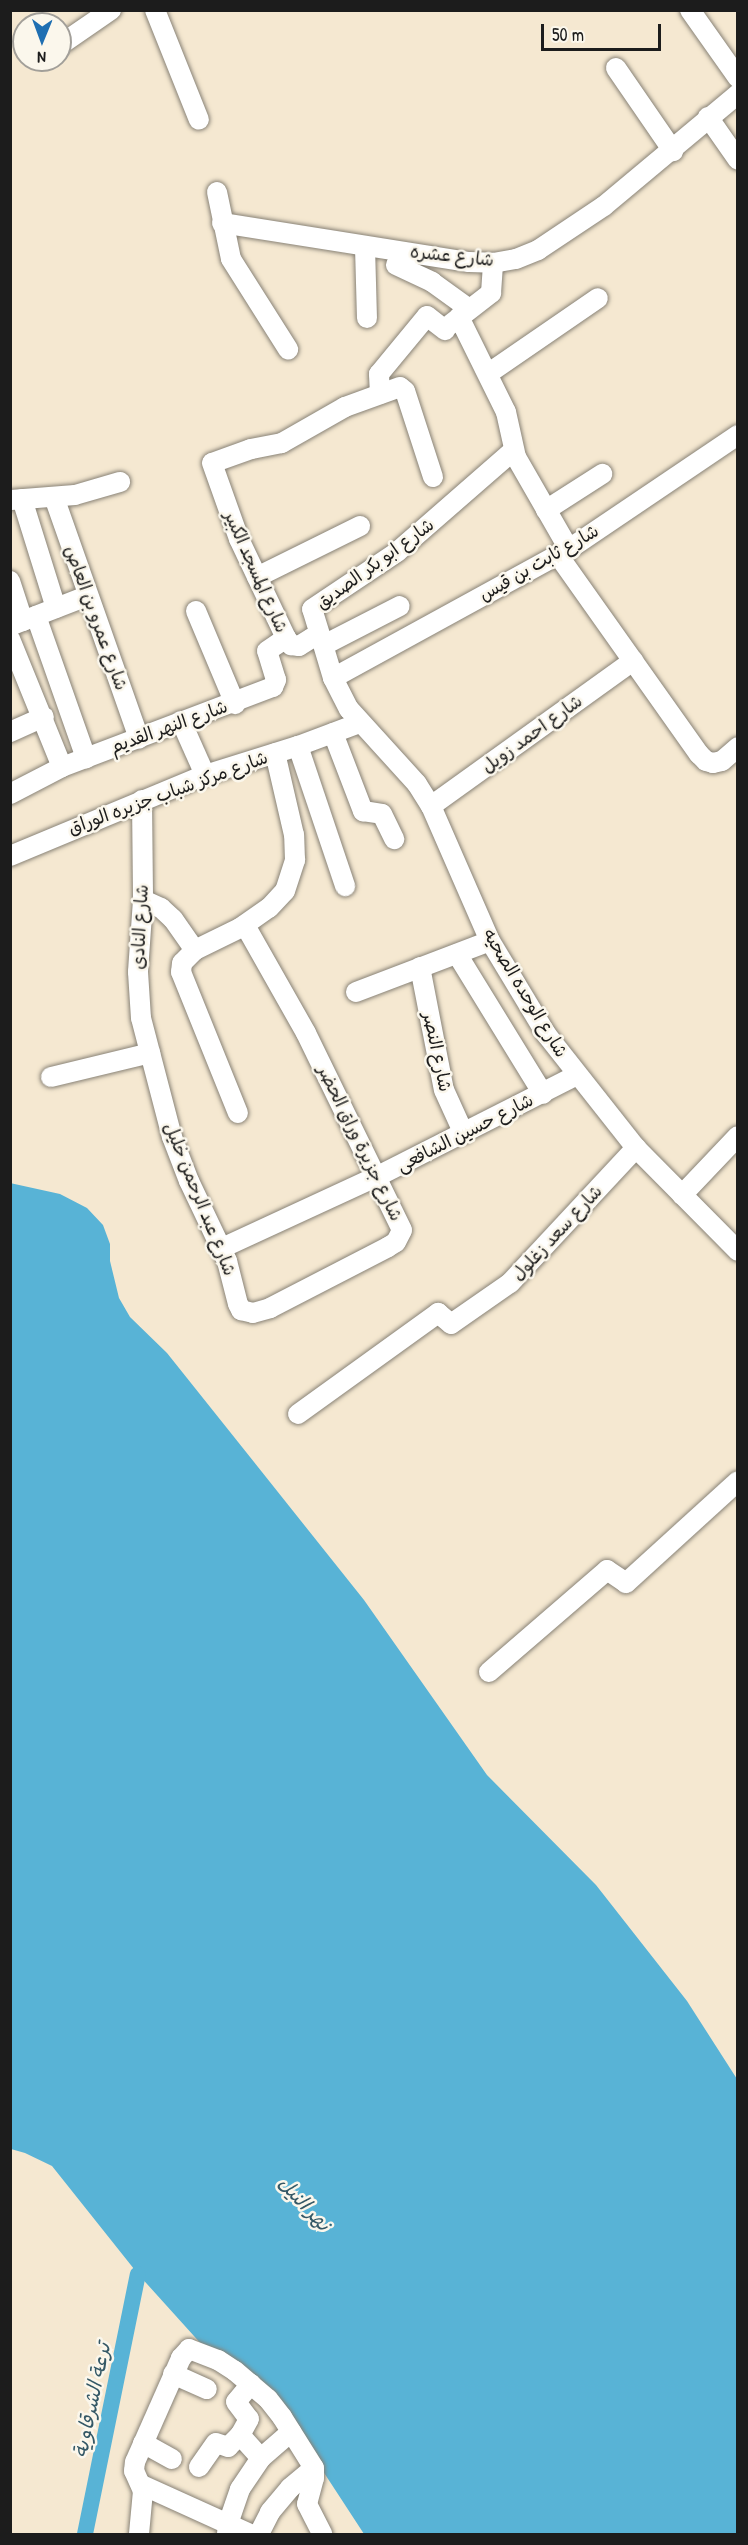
<!DOCTYPE html>
<html>
<head>
<meta charset="utf-8">
<style>
	body { margin:0 }
	#map { position:relative; width:748px; height:2545px; overflow:hidden; background:#f5e8d1; font-family:"Patrick Hand","Playpen Sans Arabic",sans-serif }
	div>[style] { position:absolute }
	.water>* { inset:0; background:#58b3d6 }
	.canal>* { height:16px; margin:-8px; padding:0 8px; transform-origin:8px; border-radius:8px; background:#58b3d6 }
	.roads { filter:drop-shadow(0 0 2px #888276) drop-shadow(0 0 2px #888276) }
	.minor>* { height:20px; margin:-10px; padding:0 10px; transform-origin:10px; border-radius:10px; background:#fff }
	span { translate:-50% -50%; white-space:nowrap; text-align:center; line-height:1.15; -webkit-text-stroke:5px #fbf7ec; paint-order:stroke }
	.street-label { font-size:18px; color:#1c1c1c }
	.water-label { font-size:20px; color:#345866; font-style:italic }
	.frame { position:absolute; inset:0; border:12px solid #1c1c1c; pointer-events:none }
	.north { position:absolute; left:12px; top:12px; width:60px; height:60px; box-sizing:border-box; background:#fbf7ec; border:2px solid #a29f99; border-radius:50%; rotate:181deg; font-size:16px; font-weight:700; line-height:24px; text-align:center; color:#1c1c1c }
	.north::after { content:''; display:block; margin:auto; width:21px; height:27px; background:#1f6fb2; clip-path:polygon(50% 0,100% 100%,50% 72%,0 100%) }
	.scale { position:absolute; left:541px; top:24px; width:120px; height:27px; box-sizing:border-box; border:3px solid #1c1c1c; border-top:0; padding-left:8px; font-size:18px; line-height:21px; white-space:nowrap; color:#1c1c1c; -webkit-text-stroke:4px #fbf7ec; paint-order:stroke }
</style>
</head>
<body>
<div id="map">
	<div class="water">
		<div style="clip-path:polygon(10px 1183px,60px 1194px,87px 1208px,103px 1225px,110px 1244px,110px 1261px,119px 1298px,130px 1317px,167px 1353px,364px 1600px,487px 1775px,596px 1885px,687px 2001px,737px 2079px,737px 2534px,364px 2534px,285px 2413px,203px 2346px,138px 2274px,52px 2166px,25px 2153px,11px 2149px)"></div>
	</div>
	<div class="canal">
		<div style="left:85px;top:2534px;width:265px;rotate:-78.5deg"></div>
	</div>
	<div class="roads">
		<div class="minor">
			<div style="left:155px;top:10px;width:118px;rotate:68.2deg"></div>
			<div style="left:690px;top:10px;width:83px;rotate:54.8deg"></div>
			<div style="left:60px;top:45px;width:62px;rotate:-34.5deg"></div>
			<div style="left:616px;top:68px;width:101px;rotate:55.5deg"></div>
			<div style="left:708px;top:117px;width:52px;rotate:55.1deg"></div>
			<div style="left:217px;top:192px;width:68px;rotate:78.2deg"></div>
			<div style="left:231px;top:259px;width:107px;rotate:57.7deg"></div>
			<div style="left:222px;top:223px;width:250px;rotate:9deg"></div>
			<div style="left:469px;top:262px;width:24px;rotate:2deg"></div>
			<div style="left:493px;top:263px;width:23px;rotate:-10deg"></div>
			<div style="left:516px;top:259px;width:24px;rotate:-22deg"></div>
			<div style="left:538px;top:250px;width:79px;rotate:-33.7deg"></div>
			<div style="left:604px;top:206px;width:175px;rotate:-39.9deg"></div>
			<div style="left:365px;top:247px;width:71px;rotate:88.4deg"></div>
			<div style="left:396px;top:265px;width:40px;rotate:25deg"></div>
			<div style="left:432px;top:282px;width:44px;rotate:35.8deg"></div>
			<div style="left:459px;top:317px;width:106px;rotate:63.7deg"></div>
			<div style="left:506px;top:412px;width:46px;rotate:77.5deg"></div>
			<div style="left:516px;top:457px;width:106px;rotate:60.1deg"></div>
			<div style="left:451px;top:324px;width:51px;rotate:-37.8deg"></div>
			<div style="left:491px;top:293px;width:30px;rotate:-86deg"></div>
			<div style="left:489px;top:373px;width:132px;rotate:-34.5deg"></div>
			<div style="left:380px;top:394px;width:20px;rotate:-93deg"></div>
			<div style="left:379px;top:374px;width:75px;rotate:-50.4deg"></div>
			<div style="left:427px;top:316px;width:23px;rotate:38deg"></div>
			<div style="left:433px;top:477px;width:90px;rotate:-108deg"></div>
			<div style="left:405px;top:391px;width:6px;rotate:-141deg"></div>
			<div style="left:400px;top:387px;width:59px;rotate:160deg"></div>
			<div style="left:345px;top:407px;width:73px;rotate:150.3deg"></div>
			<div style="left:282px;top:443px;width:32px;rotate:169deg"></div>
			<div style="left:251px;top:449px;width:41px;rotate:160.3deg"></div>
			<div style="left:212px;top:463px;width:81px;rotate:70.4deg"></div>
			<div style="left:239px;top:539px;width:110px;rotate:64.6deg"></div>
			<div style="left:286px;top:638px;width:9px;rotate:54deg"></div>
			<div style="left:291px;top:645px;width:8px;rotate:7deg"></div>
			<div style="left:299px;top:646px;width:15px;rotate:-32deg"></div>
			<div style="left:312px;top:638px;width:9px"></div>
			<div style="left:321px;top:638px;width:42px;rotate:73.3deg"></div>
			<div style="left:333px;top:678px;width:35px;rotate:63deg"></div>
			<div style="left:349px;top:709px;width:101px;rotate:47.8deg"></div>
			<div style="left:417px;top:784px;width:26px;rotate:58deg"></div>
			<div style="left:431px;top:806px;width:147px;rotate:66.4deg"></div>
			<div style="left:490px;top:941px;width:109px;rotate:58.9deg"></div>
			<div style="left:546px;top:1034px;width:145px;rotate:51.7deg"></div>
			<div style="left:636px;top:1148px;width:145px;rotate:45.3deg"></div>
			<div style="left:54px;top:497px;width:256px;rotate:70.6deg"></div>
			<div style="left:22px;top:499px;width:114px;rotate:72.7deg"></div>
			<div style="left:11px;top:500px;width:64px;rotate:-4.5deg"></div>
			<div style="left:75px;top:495px;width:47px;rotate:-16.1deg"></div>
			<div style="left:546px;top:510px;width:67px;rotate:-32.7deg"></div>
			<div style="left:558px;top:555px;width:244px;rotate:54.7deg"></div>
			<div style="left:699px;top:754px;width:10px;rotate:45deg"></div>
			<div style="left:706px;top:761px;width:7px;rotate:16deg"></div>
			<div style="left:713px;top:763px;width:9px;rotate:-13deg"></div>
			<div style="left:722px;top:761px;width:21px;rotate:-41deg"></div>
			<div style="left:257px;top:577px;width:115px;rotate:-26.3deg"></div>
			<div style="left:10px;top:581px;width:42px;rotate:72deg"></div>
			<div style="left:196px;top:611px;width:101px;rotate:67.2deg"></div>
			<div style="left:36px;top:616px;width:151px;rotate:70.6deg"></div>
			<div style="left:10px;top:626px;width:83px;rotate:-21.3deg"></div>
			<div style="left:321px;top:638px;width:30px;rotate:-107deg"></div>
			<div style="left:312px;top:609px;width:102px;rotate:-33.8deg"></div>
			<div style="left:397px;top:552px;width:155px;rotate:-41.1deg"></div>
			<div style="left:10px;top:639px;width:138px;rotate:67.9deg"></div>
			<div style="left:324px;top:645px;width:85px;rotate:-27.2deg"></div>
			<div style="left:333px;top:678px;width:269px;rotate:-28.7deg"></div>
			<div style="left:569px;top:549px;width:204px;rotate:-34deg"></div>
			<div style="left:181px;top:721px;width:59px;rotate:66deg"></div>
			<div style="left:10px;top:732px;width:37px;rotate:-24deg"></div>
			<div style="left:333px;top:733px;width:84px;rotate:69deg"></div>
			<div style="left:363px;top:811px;width:19px;rotate:9deg"></div>
			<div style="left:382px;top:814px;width:28px;rotate:64deg"></div>
			<div style="left:298px;top:746px;width:148px;rotate:71.4deg"></div>
			<div style="left:10px;top:794px;width:59px;rotate:-27.4deg"></div>
			<div style="left:62px;top:767px;width:226px;rotate:-20.8deg"></div>
			<div style="left:273px;top:687px;width:8px;rotate:-67deg"></div>
			<div style="left:276px;top:680px;width:30px;rotate:-107deg"></div>
			<div style="left:267px;top:651px;width:23px;rotate:-34deg"></div>
			<div style="left:142px;top:800px;width:100px;rotate:89.4deg"></div>
			<div style="left:143px;top:900px;width:72px;rotate:94deg"></div>
			<div style="left:138px;top:972px;width:46px;rotate:86.3deg"></div>
			<div style="left:141px;top:1018px;width:123px;rotate:75.4deg"></div>
			<div style="left:172px;top:1137px;width:47px;rotate:68.9deg"></div>
			<div style="left:189px;top:1181px;width:89px;rotate:64.6deg"></div>
			<div style="left:227px;top:1261px;width:44px;rotate:75.7deg"></div>
			<div style="left:238px;top:1304px;width:7px;rotate:63deg"></div>
			<div style="left:241px;top:1310px;width:12px;rotate:14deg"></div>
			<div style="left:253px;top:1313px;width:18px;rotate:-16deg"></div>
			<div style="left:270px;top:1308px;width:133px;rotate:-27.3deg"></div>
			<div style="left:388px;top:1247px;width:9px;rotate:-32deg"></div>
			<div style="left:396px;top:1242px;width:13px;rotate:-63deg"></div>
			<div style="left:402px;top:1230px;width:219px;rotate:-116deg"></div>
			<div style="left:306px;top:1033px;width:124px;rotate:-119.5deg"></div>
			<div style="left:431px;top:806px;width:249px;rotate:-35.7deg"></div>
			<div style="left:10px;top:856px;width:211px;rotate:-22.6deg"></div>
			<div style="left:205px;top:775px;width:97px;rotate:-17.3deg"></div>
			<div style="left:298px;top:746px;width:66px;rotate:-20.4deg"></div>
			<div style="left:143px;top:900px;width:20px;rotate:24deg"></div>
			<div style="left:161px;top:908px;width:16px;rotate:43deg"></div>
			<div style="left:173px;top:919px;width:38px;rotate:55deg"></div>
			<div style="left:195px;top:950px;width:50px;rotate:-26.1deg"></div>
			<div style="left:240px;top:928px;width:35px;rotate:-35deg"></div>
			<div style="left:269px;top:908px;width:23px;rotate:-47deg"></div>
			<div style="left:285px;top:891px;width:33px;rotate:-72deg"></div>
			<div style="left:295px;top:860px;width:25px;rotate:-92deg"></div>
			<div style="left:294px;top:835px;width:84px;rotate:-103deg"></div>
			<div style="left:195px;top:950px;width:18px;rotate:135deg"></div>
			<div style="left:182px;top:963px;width:9px;rotate:96deg"></div>
			<div style="left:181px;top:972px;width:152px;rotate:68deg"></div>
			<div style="left:457px;top:954px;width:164px;rotate:58.4deg"></div>
			<div style="left:420px;top:967px;width:125px;rotate:79deg"></div>
			<div style="left:444px;top:1090px;width:48px;rotate:65.6deg"></div>
			<div style="left:356px;top:992px;width:143px;rotate:-20.8deg"></div>
			<div style="left:51px;top:1077px;width:102px;rotate:-13.6deg"></div>
			<div style="left:682px;top:1195px;width:81px;rotate:-46.5deg"></div>
			<div style="left:222px;top:1248px;width:172px;rotate:-24.8deg"></div>
			<div style="left:378px;top:1176px;width:223px;rotate:-26.9deg"></div>
			<div style="left:298px;top:1414px;width:173px;rotate:-35.8deg"></div>
			<div style="left:438px;top:1313px;width:17px;rotate:40deg"></div>
			<div style="left:451px;top:1324px;width:72px;rotate:-34.8deg"></div>
			<div style="left:510px;top:1283px;width:185px;rotate:-47deg"></div>
			<div style="left:489px;top:1672px;width:156px;rotate:-40.8deg"></div>
			<div style="left:607px;top:1570px;width:23px;rotate:34deg"></div>
			<div style="left:626px;top:1583px;width:151px;rotate:-42.3deg"></div>
			<div style="left:173px;top:2374px;width:37px;rotate:24deg"></div>
			<div style="left:251px;top:2384px;width:23px;rotate:130deg"></div>
			<div style="left:236px;top:2402px;width:21px;rotate:53deg"></div>
			<div style="left:249px;top:2419px;width:18px;rotate:119deg"></div>
			<div style="left:240px;top:2435px;width:31px;rotate:48deg"></div>
			<div style="left:143px;top:2443px;width:33px;rotate:29deg"></div>
			<div style="left:199px;top:2467px;width:29px;rotate:-55deg"></div>
			<div style="left:216px;top:2443px;width:13px;rotate:18deg"></div>
			<div style="left:228px;top:2447px;width:17px;rotate:-45deg"></div>
			<div style="left:142px;top:2485px;width:119px;rotate:24.4deg"></div>
			<div style="left:139px;top:2534px;width:43px;rotate:-84.7deg"></div>
			<div style="left:143px;top:2491px;width:22px;rotate:-114deg"></div>
			<div style="left:134px;top:2471px;width:9px;rotate:-84deg"></div>
			<div style="left:135px;top:2462px;width:114px;rotate:-66.1deg"></div>
			<div style="left:181px;top:2358px;width:12px;rotate:-48deg"></div>
			<div style="left:189px;top:2349px;width:31px;rotate:21deg"></div>
			<div style="left:218px;top:2360px;width:20px;rotate:33deg"></div>
			<div style="left:235px;top:2371px;width:43px;rotate:40.3deg"></div>
			<div style="left:268px;top:2399px;width:23px;rotate:52deg"></div>
			<div style="left:282px;top:2417px;width:60px;rotate:57.9deg"></div>
			<div style="left:314px;top:2468px;width:10px;rotate:90deg"></div>
			<div style="left:314px;top:2478px;width:27px;rotate:105deg"></div>
			<div style="left:307px;top:2504px;width:34px;rotate:63deg"></div>
			<div style="left:227px;top:2534px;width:10px;rotate:-84deg"></div>
			<div style="left:228px;top:2524px;width:37px;rotate:-71deg"></div>
			<div style="left:240px;top:2489px;width:37px;rotate:-56deg"></div>
			<div style="left:261px;top:2458px;width:40px;rotate:-41deg"></div>
			<div style="left:259px;top:2534px;width:25px;rotate:-63deg"></div>
			<div style="left:270px;top:2512px;width:31px;rotate:-50deg"></div>
			<div style="left:290px;top:2488px;width:31px;rotate:-40deg"></div>
		</div>
	</div>
	<div class="street-label">
		<span style="left:452px;top:256px;rotate:6deg">شارع عشره</span>
		<span style="left:539px;top:563px;rotate:-30deg">شارع ثابت بن قيس</span>
		<span style="left:375px;top:564px;rotate:-36deg">شارع ابو بكر الصديق</span>
		<span style="left:256px;top:572px;rotate:66deg">شارع المسجد الكبير</span>
		<span style="left:96px;top:618px;rotate:70deg">شارع عمرو بن العاص</span>
		<span style="left:169px;top:727px;rotate:-20deg">شارع النهر القديم</span>
		<span style="left:532px;top:734px;rotate:-36deg">شارع احمد زويل</span>
		<span style="left:168px;top:793px;rotate:-20deg">شارع مركز شباب جزيره الوراق</span>
		<span style="left:140px;top:927px;rotate:-87deg">شارع النادى</span>
		<span style="left:525px;top:993px;rotate:59deg">شارع الوحده الصحيه</span>
		<span style="left:437px;top:1052px;rotate:78deg">شارع النصر</span>
		<span style="left:465px;top:1133px;rotate:-27deg">شارع حسين الشافعى</span>
		<span style="left:360px;top:1143px;rotate:64deg">شارع جزيرة وراق الحضر</span>
		<span style="left:200px;top:1199px;rotate:68deg">شارع عبد الرحمن خليل</span>
		<span style="left:557px;top:1233px;rotate:-47deg">شارع سعد زغلول</span>
	</div>
	<div class="water-label">
		<span style="left:305px;top:2203px;rotate:47deg">نهر النيل</span>
		<span style="left:91px;top:2400px;rotate:-78deg">ترعة الشرقاوية</span>
	</div>
	<div class="frame"></div>
	<div class="north">N</div>
	<div class="scale">50 m</div>
</div>
</body>
</html>
